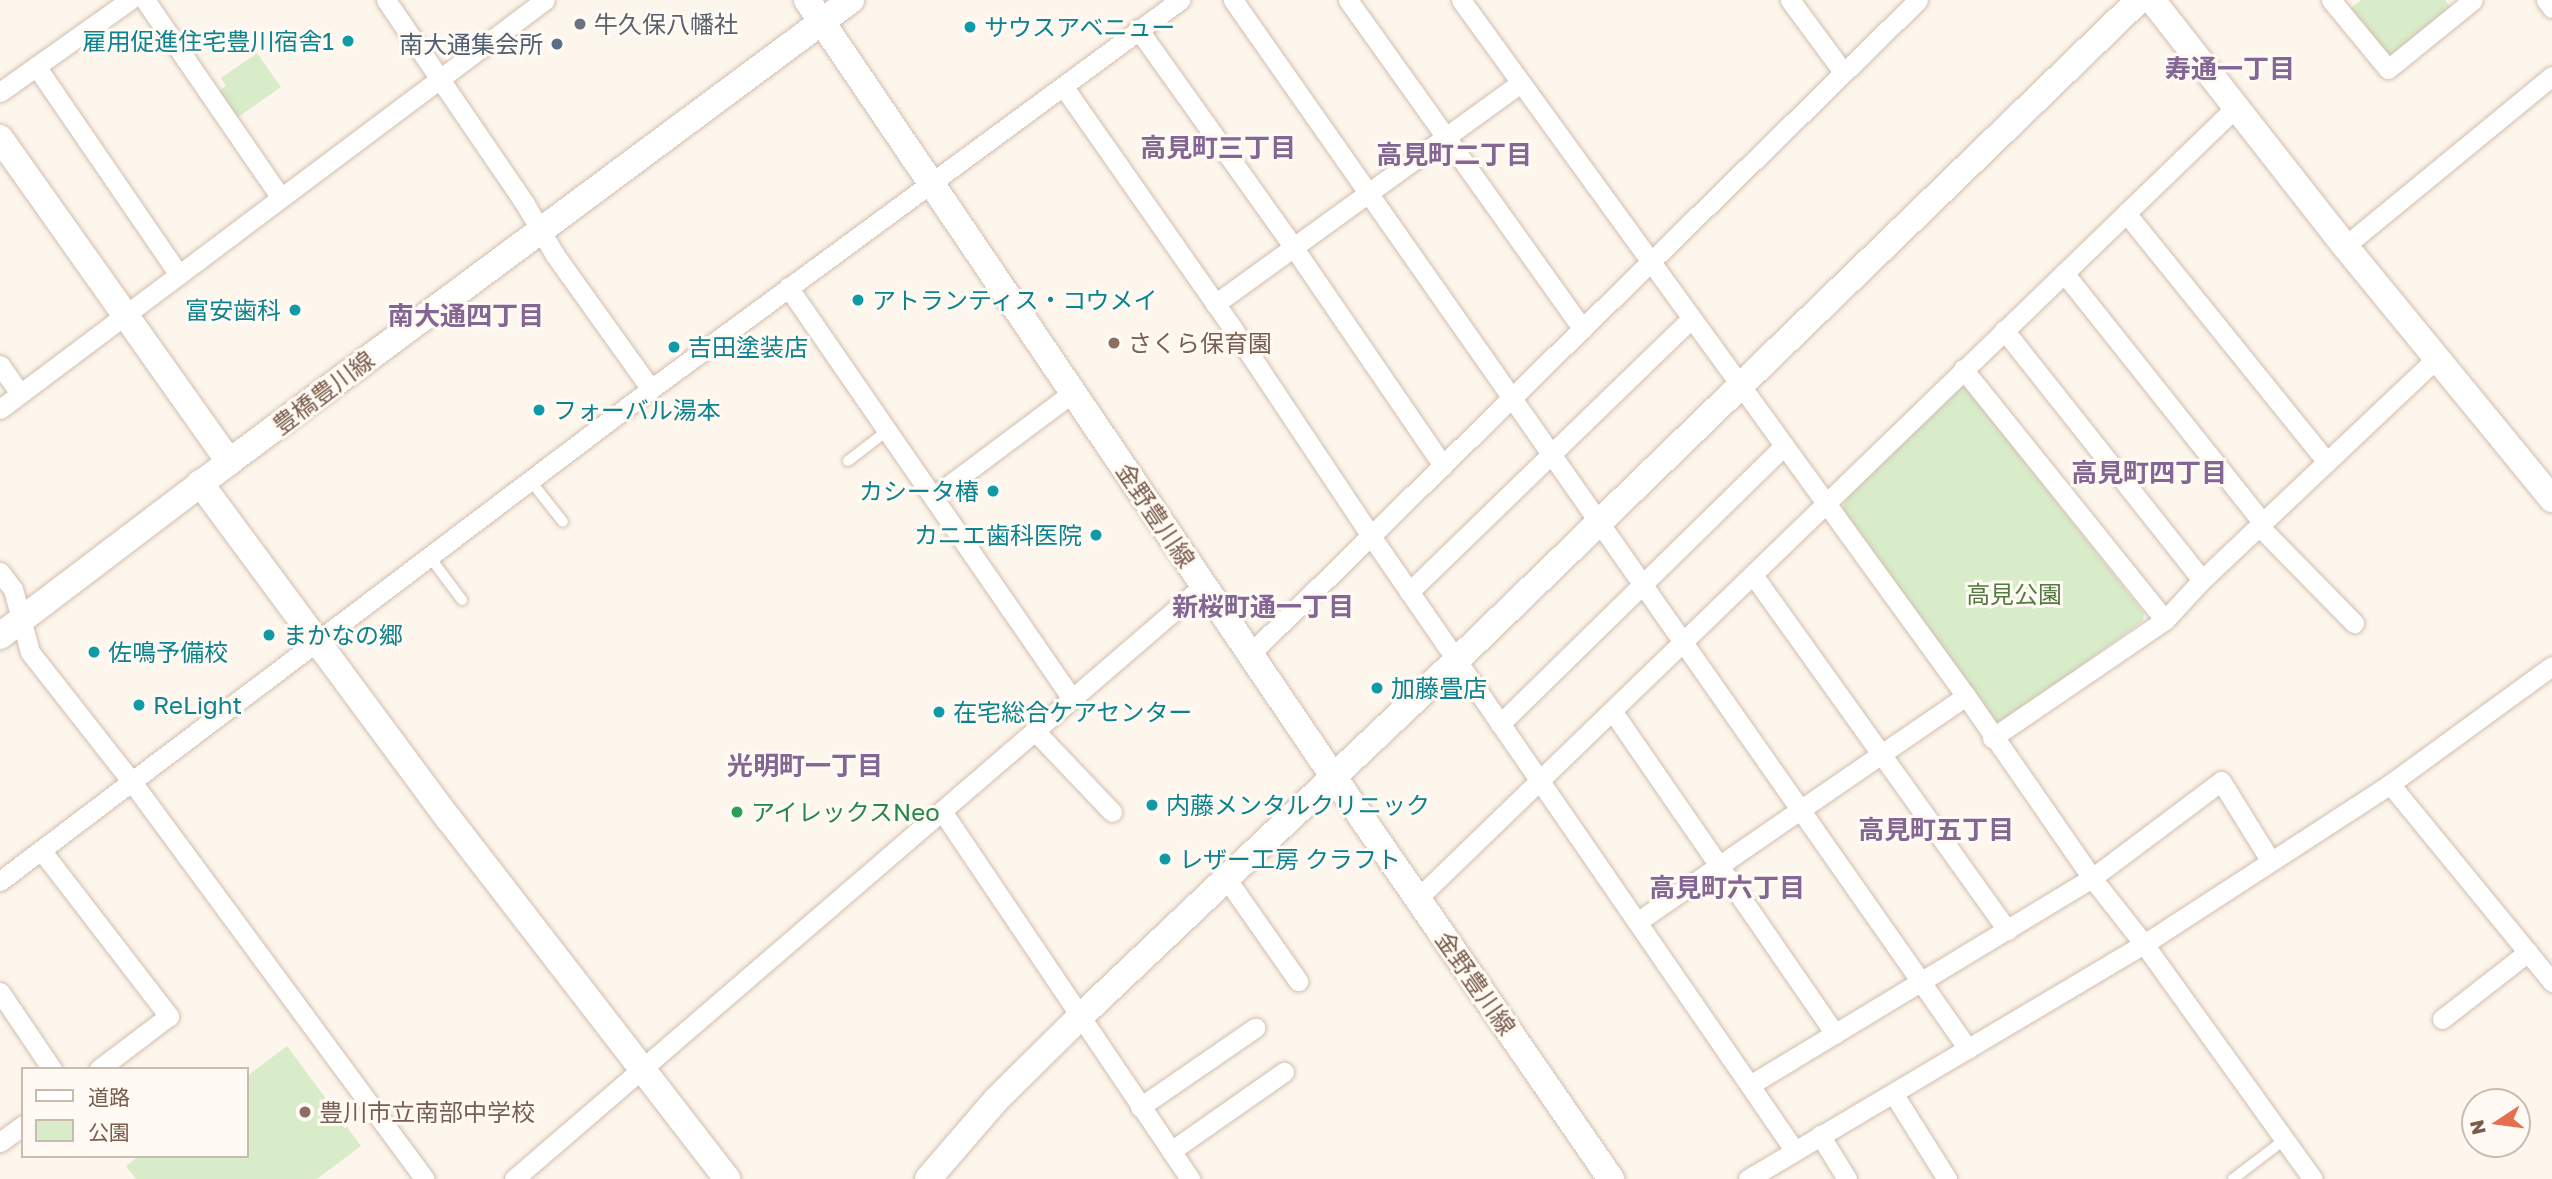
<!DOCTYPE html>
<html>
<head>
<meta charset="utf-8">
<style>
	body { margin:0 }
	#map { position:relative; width:2552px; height:1179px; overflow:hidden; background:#fdf6ec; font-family:"Golos Text","Noto Sans JP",sans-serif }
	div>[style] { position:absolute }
	.green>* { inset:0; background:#d8ecc9 }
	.roads { filter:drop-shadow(0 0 2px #d1beb0) drop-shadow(0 0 2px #d1beb0) }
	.lane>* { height:10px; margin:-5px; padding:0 5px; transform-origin:5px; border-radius:5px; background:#fff }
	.street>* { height:19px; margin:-9.5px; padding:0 9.5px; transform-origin:9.5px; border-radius:9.5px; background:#fff }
	.secondary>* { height:26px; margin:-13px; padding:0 13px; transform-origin:13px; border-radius:13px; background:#fff }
	.dots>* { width:19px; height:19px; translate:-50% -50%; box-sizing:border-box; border:4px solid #fffaf3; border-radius:50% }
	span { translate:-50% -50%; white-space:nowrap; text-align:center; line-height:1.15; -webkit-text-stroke:6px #fffaf3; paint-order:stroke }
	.worship-label { font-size:24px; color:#5b616d }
	.left { translate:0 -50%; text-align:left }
	.culture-label { font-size:24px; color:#0d838f }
	.right { translate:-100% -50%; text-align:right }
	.service-label { font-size:24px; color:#4e5e75 }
	.education-label { font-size:24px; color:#785e54 }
	.street-label { font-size:24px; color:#7a5c4d }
	.park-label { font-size:24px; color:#537a41 }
	.leisure-label { font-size:24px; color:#27864d }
	.neighbourhood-label { font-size:26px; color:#846695; font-weight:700 }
	.legend { position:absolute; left:21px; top:1067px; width:228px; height:91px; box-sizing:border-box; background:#fffaf3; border:2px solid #cabbb1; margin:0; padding:9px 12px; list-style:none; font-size:21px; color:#7a5c4d }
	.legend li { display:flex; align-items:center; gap:14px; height:35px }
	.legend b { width:35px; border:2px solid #cabbb1 }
	.north { position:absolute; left:2461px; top:1088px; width:70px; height:70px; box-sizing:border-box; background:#fffaf3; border:2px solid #cabbb1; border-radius:50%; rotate:257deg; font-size:19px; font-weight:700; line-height:28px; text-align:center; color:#7a5c4d }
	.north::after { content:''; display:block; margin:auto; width:24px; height:32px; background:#e76f51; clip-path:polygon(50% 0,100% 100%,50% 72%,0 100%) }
</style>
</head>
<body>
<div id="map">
	<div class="green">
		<div style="clip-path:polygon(2361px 0,2445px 0,2451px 8px,2389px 58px,2349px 10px)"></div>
		<div style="clip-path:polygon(257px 53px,281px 87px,237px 118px,219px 91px,226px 86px,221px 78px)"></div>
		<div style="clip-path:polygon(1956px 387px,1966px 387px,2144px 613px,2143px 621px,2000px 724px,1994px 722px,1843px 509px,1845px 500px)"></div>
		<div style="clip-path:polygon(287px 1046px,361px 1146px,317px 1179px,136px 1179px,126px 1166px,139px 1156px,247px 1156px,247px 1076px)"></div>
	</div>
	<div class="roads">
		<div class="lane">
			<div style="left:848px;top:461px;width:49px;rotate:-37.6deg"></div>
			<div style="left:530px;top:480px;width:53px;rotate:51.8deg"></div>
			<div style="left:429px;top:556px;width:55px;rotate:53.1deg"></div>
			<div style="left:2233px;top:1179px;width:64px;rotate:-37.4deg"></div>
		</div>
		<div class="street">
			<div style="left:145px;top:0;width:240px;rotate:55.5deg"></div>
			<div style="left:386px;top:0;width:247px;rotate:55.7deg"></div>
			<div style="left:525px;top:204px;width:59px;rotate:59.5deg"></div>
			<div style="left:555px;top:255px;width:165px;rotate:54.4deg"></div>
			<div style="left:1233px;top:0;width:1281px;rotate:54.98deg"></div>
			<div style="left:1348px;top:0;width:404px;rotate:54.5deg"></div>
			<div style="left:1461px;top:0;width:860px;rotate:54.04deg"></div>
			<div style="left:1966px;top:696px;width:221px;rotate:55.3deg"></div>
			<div style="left:2092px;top:878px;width:84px;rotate:51.8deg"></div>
			<div style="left:2144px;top:944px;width:289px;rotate:54.3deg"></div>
			<div style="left:1790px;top:0;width:89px;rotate:53.6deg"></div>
			<div style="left:2331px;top:0;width:89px;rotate:50.4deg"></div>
			<div style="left:2388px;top:69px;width:109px;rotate:-39.1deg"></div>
			<div style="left:2546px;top:0;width:10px;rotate:53deg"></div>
			<div style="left:1138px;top:29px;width:269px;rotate:54.5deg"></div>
			<div style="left:1294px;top:248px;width:264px;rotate:55.6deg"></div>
			<div style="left:36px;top:66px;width:253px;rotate:55.6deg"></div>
			<div style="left:1063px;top:86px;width:297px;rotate:55deg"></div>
			<div style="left:1233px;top:329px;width:249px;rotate:56.3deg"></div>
			<div style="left:1371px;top:536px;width:747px;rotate:55.42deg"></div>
			<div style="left:0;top:92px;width:159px;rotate:-35.3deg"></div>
			<div style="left:2126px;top:213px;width:320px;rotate:51.1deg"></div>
			<div style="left:2345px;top:246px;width:268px;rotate:-39.4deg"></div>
			<div style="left:2064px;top:273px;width:320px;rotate:51.5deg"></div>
			<div style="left:788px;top:287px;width:498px;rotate:55.4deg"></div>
			<div style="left:1215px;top:304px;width:377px;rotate:-35.9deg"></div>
			<div style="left:2004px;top:330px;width:319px;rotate:51.6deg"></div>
			<div style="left:0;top:365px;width:35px;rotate:55deg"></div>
			<div style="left:1963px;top:369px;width:322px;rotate:51.2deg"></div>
			<div style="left:0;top:409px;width:681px;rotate:-36.89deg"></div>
			<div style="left:933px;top:497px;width:174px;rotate:-36.8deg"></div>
			<div style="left:2259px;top:526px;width:136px;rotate:45.6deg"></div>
			<div style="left:0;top:572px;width:21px;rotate:53deg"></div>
			<div style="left:13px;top:589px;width:65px;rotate:74.9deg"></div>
			<div style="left:30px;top:652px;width:165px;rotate:51.9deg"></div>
			<div style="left:132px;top:782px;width:493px;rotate:53.6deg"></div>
			<div style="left:1753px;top:575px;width:437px;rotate:54.4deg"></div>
			<div style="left:1409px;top:592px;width:392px;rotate:-44.1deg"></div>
			<div style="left:1251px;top:653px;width:933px;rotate:-44.39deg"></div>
			<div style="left:1613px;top:712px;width:391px;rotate:55.4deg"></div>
			<div style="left:1500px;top:724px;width:397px;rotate:-44.4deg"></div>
			<div style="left:1034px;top:730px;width:113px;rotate:46.4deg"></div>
			<div style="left:1992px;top:738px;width:209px;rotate:-34.3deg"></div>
			<div style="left:2165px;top:620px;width:54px;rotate:-47.2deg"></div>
			<div style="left:2202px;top:580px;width:322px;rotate:-43.4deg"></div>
			<div style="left:2390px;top:784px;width:256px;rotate:50.7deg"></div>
			<div style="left:942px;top:811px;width:444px;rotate:56deg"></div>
			<div style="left:41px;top:850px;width:210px;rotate:52.4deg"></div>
			<div style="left:169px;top:1016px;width:88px;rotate:142.9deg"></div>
			<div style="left:1226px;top:878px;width:126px;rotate:55deg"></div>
			<div style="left:0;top:881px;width:816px;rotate:-37.08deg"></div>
			<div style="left:651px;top:389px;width:657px;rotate:-36.33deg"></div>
			<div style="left:1418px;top:898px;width:1138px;rotate:-44.04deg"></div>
			<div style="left:1637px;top:922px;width:399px;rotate:-34.5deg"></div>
			<div style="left:0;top:992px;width:93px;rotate:56deg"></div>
			<div style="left:2442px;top:1019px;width:109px;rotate:-37.9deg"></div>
			<div style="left:1750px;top:1085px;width:400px;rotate:-31.2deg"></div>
			<div style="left:2092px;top:878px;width:161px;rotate:-36.9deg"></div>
			<div style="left:2221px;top:781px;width:93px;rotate:58.2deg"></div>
			<div style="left:1893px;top:1093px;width:102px;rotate:57.9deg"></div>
			<div style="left:1140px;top:1107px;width:140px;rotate:-34.5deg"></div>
			<div style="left:1820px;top:1135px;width:52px;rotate:58.5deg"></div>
			<div style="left:0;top:1142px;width:29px;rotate:-36deg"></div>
			<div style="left:1171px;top:1151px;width:138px;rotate:-35deg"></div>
			<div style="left:514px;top:1179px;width:910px;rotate:-40.72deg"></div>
			<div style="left:1748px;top:1179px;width:460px;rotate:-30.7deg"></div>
			<div style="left:2144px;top:944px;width:293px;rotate:-33deg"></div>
			<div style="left:2390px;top:784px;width:200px;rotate:-36.1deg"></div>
		</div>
		<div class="secondary">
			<div style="left:807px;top:0;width:937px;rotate:55.87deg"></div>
			<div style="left:1333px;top:776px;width:490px;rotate:55.4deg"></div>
			<div style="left:2152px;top:0;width:313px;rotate:51.9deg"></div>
			<div style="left:2345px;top:246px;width:327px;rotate:50.7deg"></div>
			<div style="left:0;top:138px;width:397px;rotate:54.7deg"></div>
			<div style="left:200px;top:483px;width:418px;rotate:53.5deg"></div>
			<div style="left:449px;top:819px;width:455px;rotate:52.3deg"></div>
			<div style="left:0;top:636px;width:288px;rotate:-37.2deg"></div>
			<div style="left:229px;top:462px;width:775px;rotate:-36.6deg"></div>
			<div style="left:928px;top:1179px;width:104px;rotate:-49.3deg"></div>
			<div style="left:996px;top:1100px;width:117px;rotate:-44.7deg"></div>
			<div style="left:1079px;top:1018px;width:521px;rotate:-43.44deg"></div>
			<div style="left:1457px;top:660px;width:949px;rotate:-44.06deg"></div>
		</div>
	</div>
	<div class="dots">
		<div style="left:580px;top:24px;background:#6b7280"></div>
		<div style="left:970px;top:27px;background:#0f9aa8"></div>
		<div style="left:348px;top:41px;background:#0f9aa8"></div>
		<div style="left:557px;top:44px;background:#5c6f8a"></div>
		<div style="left:858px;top:300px;background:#0f9aa8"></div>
		<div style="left:295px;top:310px;background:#0f9aa8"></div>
		<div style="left:1114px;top:343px;background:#8d6e63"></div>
		<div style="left:674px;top:347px;background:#0f9aa8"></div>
		<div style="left:539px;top:410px;background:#0f9aa8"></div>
		<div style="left:993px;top:491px;background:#0f9aa8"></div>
		<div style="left:1096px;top:535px;background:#0f9aa8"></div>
		<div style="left:269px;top:635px;background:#0f9aa8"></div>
		<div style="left:94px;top:652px;background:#0f9aa8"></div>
		<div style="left:1377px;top:688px;background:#0f9aa8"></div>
		<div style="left:139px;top:705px;background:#0f9aa8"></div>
		<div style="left:939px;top:712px;background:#0f9aa8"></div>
		<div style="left:1152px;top:805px;background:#0f9aa8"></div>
		<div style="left:737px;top:812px;background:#2e9e5b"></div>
		<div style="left:1165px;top:859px;background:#0f9aa8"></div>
		<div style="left:305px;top:1112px;background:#8d6e63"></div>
	</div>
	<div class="worship-label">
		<span class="left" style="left:594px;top:24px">牛久保八幡社</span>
	</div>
	<div class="culture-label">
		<span class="left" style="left:984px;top:27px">サウスアベニュー</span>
		<span class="right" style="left:334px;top:41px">雇用促進住宅豊川宿舎1</span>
		<span class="left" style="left:872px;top:300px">アトランティス・コウメイ</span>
		<span class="right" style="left:281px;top:310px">富安歯科</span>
		<span class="left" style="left:688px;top:347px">吉田塗装店</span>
		<span class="left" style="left:553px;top:410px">フォーバル湯本</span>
		<span class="right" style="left:979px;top:491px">カシータ椿</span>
		<span class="right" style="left:1082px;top:535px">カニエ歯科医院</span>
		<span class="left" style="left:283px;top:635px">まかなの郷</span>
		<span class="left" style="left:108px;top:652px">佐鳴予備校</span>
		<span class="left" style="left:1391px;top:688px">加藤畳店</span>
		<span class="left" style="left:153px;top:705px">ReLight</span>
		<span class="left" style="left:953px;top:712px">在宅総合ケアセンター</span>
		<span class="left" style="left:1166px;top:805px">内藤メンタルクリニック</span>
		<span class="left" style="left:1179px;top:859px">レザー工房 クラフト</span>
	</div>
	<div class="service-label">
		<span class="right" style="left:543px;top:44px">南大通集会所</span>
	</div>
	<div class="education-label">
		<span class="left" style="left:1128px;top:343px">さくら保育園</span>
		<span class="left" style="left:319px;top:1112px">豊川市立南部中学校</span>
	</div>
	<div class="street-label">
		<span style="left:323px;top:392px;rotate:-37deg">豊橋豊川線</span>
		<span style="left:1156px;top:515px;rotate:56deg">金野豊川線</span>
		<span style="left:1476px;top:983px;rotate:55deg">金野豊川線</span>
	</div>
	<div class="park-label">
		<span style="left:2014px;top:594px">高見公園</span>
	</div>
	<div class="leisure-label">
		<span class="left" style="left:751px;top:812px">アイレックスNeo</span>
	</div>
	<div class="neighbourhood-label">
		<span style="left:2230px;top:69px">寿通一丁目</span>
		<span style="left:1218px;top:148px">高見町三丁目</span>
		<span style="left:1454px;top:155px">高見町二丁目</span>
		<span style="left:466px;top:316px">南大通四丁目</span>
		<span style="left:2149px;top:473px">高見町四丁目</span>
		<span style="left:1263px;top:607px">新桜町通一丁目</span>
		<span style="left:805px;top:766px">光明町一丁目</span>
		<span style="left:1936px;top:830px">高見町五丁目</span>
		<span style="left:1727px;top:888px">高見町六丁目</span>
	</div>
	<ul class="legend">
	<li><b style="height:9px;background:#fff"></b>道路</li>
	<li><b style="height:19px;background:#d8ecc9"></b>公園</li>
	</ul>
	<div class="north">N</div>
</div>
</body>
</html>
